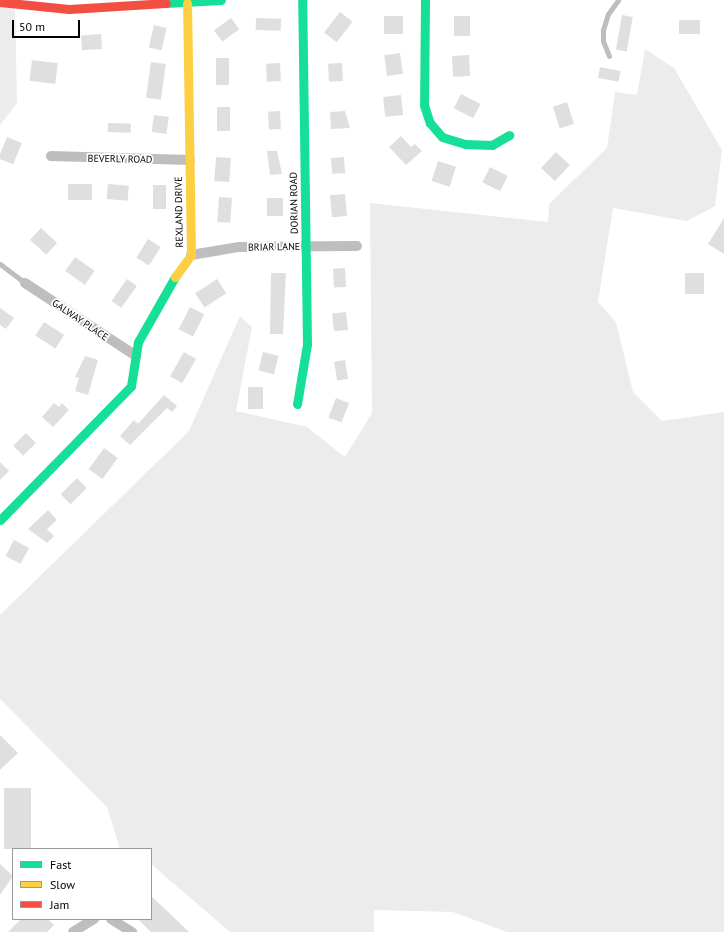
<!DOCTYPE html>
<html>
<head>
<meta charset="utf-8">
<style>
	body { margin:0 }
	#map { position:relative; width:724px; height:932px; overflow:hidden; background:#fff; font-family:"PT Sans",sans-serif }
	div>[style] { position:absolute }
	.green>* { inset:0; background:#ececec }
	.building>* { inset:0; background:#dfdfdf; transform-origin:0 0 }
	.lane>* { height:5px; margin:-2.5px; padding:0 2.5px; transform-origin:2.5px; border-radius:2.5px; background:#bebebe }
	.street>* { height:10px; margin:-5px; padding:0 5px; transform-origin:5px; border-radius:5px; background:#bebebe }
	.fast>* { height:9px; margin:-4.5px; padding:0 4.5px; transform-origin:4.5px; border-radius:4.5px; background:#16e098 }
	.slow>* { height:9px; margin:-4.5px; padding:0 4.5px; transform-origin:4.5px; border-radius:4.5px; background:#ffcf43 }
	.jam>* { height:9px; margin:-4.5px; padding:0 4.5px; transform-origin:4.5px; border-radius:4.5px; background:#f24e42 }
	span { translate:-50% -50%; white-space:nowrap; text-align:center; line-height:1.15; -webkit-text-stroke:3.5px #fff; paint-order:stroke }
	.street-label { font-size:10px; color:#000 }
	.legend { position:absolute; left:12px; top:848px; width:140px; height:72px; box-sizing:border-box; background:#fff; border:1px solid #999; margin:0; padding:5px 7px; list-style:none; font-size:12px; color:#000 }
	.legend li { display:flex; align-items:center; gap:8px; height:20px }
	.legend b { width:20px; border:1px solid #999 }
	.scale { position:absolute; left:12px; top:20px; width:68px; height:18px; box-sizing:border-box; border:2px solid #000; border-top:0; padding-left:5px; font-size:12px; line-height:14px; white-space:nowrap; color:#000; -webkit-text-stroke:3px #fff; paint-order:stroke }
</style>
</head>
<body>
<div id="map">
	<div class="green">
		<div style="clip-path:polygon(15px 0,17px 103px,0 125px,0 4px)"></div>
		<div style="clip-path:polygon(645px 49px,674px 68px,722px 150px,715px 206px,687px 221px,613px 208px,598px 302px,616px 322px,633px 392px,662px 421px,724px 412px,724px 932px,507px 932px,453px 912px,374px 910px,374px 932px,230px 932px,151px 864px,151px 849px,120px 849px,107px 807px,0 699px,0 615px,189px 431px,240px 316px,252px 327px,236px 411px,307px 427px,345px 457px,372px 413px,370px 203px,548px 222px,549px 204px,607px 148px,615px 92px,637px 95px)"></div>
	</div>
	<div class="building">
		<div style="left:340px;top:12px;width:16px;height:26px;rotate:38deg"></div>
		<div style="left:622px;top:15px;width:11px;height:35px;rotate:10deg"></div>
		<div style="left:384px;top:16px;width:19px;height:18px"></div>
		<div style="left:454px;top:16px;width:16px;height:20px"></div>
		<div style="left:231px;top:18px;width:14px;height:21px;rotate:54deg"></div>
		<div style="left:256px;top:18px;width:25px;height:12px;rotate:2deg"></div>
		<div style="left:679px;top:20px;width:21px;height:14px"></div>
		<div style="left:154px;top:25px;width:13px;height:23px;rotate:13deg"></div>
		<div style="left:101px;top:34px;width:15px;height:20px;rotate:86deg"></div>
		<div style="left:400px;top:53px;width:21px;height:16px;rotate:82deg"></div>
		<div style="left:469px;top:55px;width:21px;height:17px;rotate:87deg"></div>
		<div style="left:216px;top:58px;width:13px;height:27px"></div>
		<div style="left:32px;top:60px;width:26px;height:21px;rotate:7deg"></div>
		<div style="left:151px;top:62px;width:15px;height:36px;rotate:8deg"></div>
		<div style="left:280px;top:63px;width:18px;height:14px;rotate:87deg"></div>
		<div style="left:342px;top:63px;width:18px;height:14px;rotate:87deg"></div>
		<div style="left:600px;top:67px;width:21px;height:11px;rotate:11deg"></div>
		<div style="left:461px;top:94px;width:22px;height:16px;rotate:27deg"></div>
		<div style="left:401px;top:95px;width:20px;height:18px;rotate:84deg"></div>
		<div style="left:567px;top:102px;width:23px;height:15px;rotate:72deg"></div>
		<div style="left:217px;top:107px;width:13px;height:24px"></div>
		<div style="left:280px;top:111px;width:18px;height:12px;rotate:87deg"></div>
		<div style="clip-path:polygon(345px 111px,350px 128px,331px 129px,330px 112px)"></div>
		<div style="left:154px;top:115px;width:15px;height:17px;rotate:8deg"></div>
		<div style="left:108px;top:123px;width:23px;height:9px;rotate:2deg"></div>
		<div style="clip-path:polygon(401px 136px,411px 147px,415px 144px,422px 151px,406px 165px,389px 147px)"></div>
		<div style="left:7px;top:137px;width:16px;height:23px;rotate:22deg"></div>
		<div style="clip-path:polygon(267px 151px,277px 151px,282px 174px,270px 175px)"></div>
		<div style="left:556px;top:152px;width:19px;height:22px;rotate:43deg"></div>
		<div style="left:216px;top:157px;width:15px;height:24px;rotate:4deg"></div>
		<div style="left:344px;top:157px;width:16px;height:13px;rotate:86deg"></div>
		<div style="left:438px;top:161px;width:19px;height:21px;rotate:18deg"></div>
		<div style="left:490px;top:167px;width:20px;height:17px;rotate:27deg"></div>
		<div style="left:68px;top:184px;width:24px;height:16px"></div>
		<div style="left:108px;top:184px;width:21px;height:15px;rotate:5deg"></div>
		<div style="left:153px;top:185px;width:13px;height:24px"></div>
		<div style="left:345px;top:194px;width:22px;height:15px;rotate:85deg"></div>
		<div style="left:219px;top:197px;width:13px;height:25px;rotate:4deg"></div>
		<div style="left:267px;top:198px;width:16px;height:18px"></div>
		<div style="clip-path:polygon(724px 218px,724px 254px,708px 244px)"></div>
		<div style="left:41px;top:228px;width:22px;height:16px;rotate:43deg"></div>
		<div style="left:148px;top:239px;width:15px;height:22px;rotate:32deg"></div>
		<div style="left:75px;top:257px;width:24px;height:17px;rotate:35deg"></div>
		<div style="left:345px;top:268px;width:19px;height:12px;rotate:87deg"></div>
		<div style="clip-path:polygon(271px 273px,286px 273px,283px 334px,270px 334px)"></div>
		<div style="left:685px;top:273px;width:19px;height:21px"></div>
		<div style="left:127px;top:279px;width:12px;height:27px;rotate:35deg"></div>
		<div style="left:217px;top:279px;width:17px;height:26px;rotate:57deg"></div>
		<div style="left:190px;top:307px;width:16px;height:25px;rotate:27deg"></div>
		<div style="clip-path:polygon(0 308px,14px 318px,6px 329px,0 325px)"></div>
		<div style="left:346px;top:312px;width:18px;height:14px;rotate:84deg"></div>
		<div style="left:44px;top:322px;width:24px;height:16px;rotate:33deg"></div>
		<div style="left:184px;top:352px;width:14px;height:28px;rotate:30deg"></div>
		<div style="left:263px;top:352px;width:16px;height:19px;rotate:14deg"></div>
		<div style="clip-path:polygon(85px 356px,98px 360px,88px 395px,75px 391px,79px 378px,75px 377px)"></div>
		<div style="left:345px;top:360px;width:19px;height:11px;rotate:81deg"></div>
		<div style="left:248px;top:387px;width:15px;height:22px"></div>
		<div style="clip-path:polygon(164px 395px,177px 406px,172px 412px,167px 408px,130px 445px,120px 436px,134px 420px,138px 424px)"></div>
		<div style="left:336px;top:398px;width:14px;height:21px;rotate:21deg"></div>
		<div style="clip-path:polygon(54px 403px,59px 407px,62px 403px,69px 410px,53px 427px,42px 417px)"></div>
		<div style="left:26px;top:433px;width:14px;height:18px;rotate:45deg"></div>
		<div style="left:104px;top:448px;width:17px;height:26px;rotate:36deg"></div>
		<div style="clip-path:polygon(0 462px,9px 471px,0 480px)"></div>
		<div style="left:77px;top:478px;width:14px;height:23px;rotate:45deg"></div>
		<div style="clip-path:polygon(48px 510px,57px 520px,47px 529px,54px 536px,47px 543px,28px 529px)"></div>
		<div style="left:14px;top:540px;width:17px;height:18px;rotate:28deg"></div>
		<div style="clip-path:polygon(0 735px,18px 753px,0 770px)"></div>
		<div style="left:4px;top:788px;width:27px;height:61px"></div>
		<div style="clip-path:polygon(0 864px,13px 876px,0 895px)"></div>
		<div style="clip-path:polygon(151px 896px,164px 908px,189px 932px,151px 932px,138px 919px,151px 919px)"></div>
		<div style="clip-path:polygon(21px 919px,48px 919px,54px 925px,47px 932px,8px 932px)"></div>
	</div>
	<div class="lane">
		<div style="left:609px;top:56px;width:16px;rotate:-112deg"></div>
		<div style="left:603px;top:41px;width:11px;rotate:-90deg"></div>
		<div style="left:603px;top:30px;width:17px;rotate:-73deg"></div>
		<div style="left:608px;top:14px;width:17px;rotate:-54deg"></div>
		<div style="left:0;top:264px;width:31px;rotate:37deg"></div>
	</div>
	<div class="street">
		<div style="left:51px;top:156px;width:139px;rotate:1.6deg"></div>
		<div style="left:191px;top:255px;width:49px;rotate:-9.5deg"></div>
		<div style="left:239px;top:247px;width:118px;rotate:-0.5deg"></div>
		<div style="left:25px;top:283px;width:133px;rotate:33.3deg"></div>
		<div style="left:111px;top:919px;width:25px;rotate:32deg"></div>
		<div style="left:73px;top:932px;width:25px;rotate:-32deg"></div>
	</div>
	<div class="fast">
		<div style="left:425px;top:0;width:105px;rotate:90.5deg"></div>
		<div style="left:424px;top:105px;width:19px;rotate:72deg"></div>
		<div style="left:430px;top:123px;width:18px;rotate:49deg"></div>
		<div style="left:442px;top:137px;width:24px;rotate:17deg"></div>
		<div style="left:465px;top:144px;width:27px;rotate:2deg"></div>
		<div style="left:492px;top:145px;width:20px;rotate:-30deg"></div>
		<div style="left:166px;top:3px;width:55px;rotate:-3.1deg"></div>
		<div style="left:297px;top:404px;width:61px;rotate:-80.5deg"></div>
		<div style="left:307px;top:344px;width:344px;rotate:-90.8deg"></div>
		<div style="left:0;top:520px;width:187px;rotate:-45.6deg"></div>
		<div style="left:131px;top:386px;width:45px;rotate:-81deg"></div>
		<div style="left:138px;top:342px;width:75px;rotate:-60.4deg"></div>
	</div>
	<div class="slow">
		<div style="left:175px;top:277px;width:27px;rotate:-54deg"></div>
		<div style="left:191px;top:255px;width:252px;rotate:-90.9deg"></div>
	</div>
	<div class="jam">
		<div style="left:0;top:2px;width:69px;rotate:5.8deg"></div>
		<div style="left:69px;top:9px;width:97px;rotate:-3.5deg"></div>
	</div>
	<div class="street-label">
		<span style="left:120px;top:159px;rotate:1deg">BEVERLY ROAD</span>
		<span style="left:294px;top:203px;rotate:-91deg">DORIAN ROAD</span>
		<span style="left:179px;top:212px;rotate:-91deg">REXLAND DRIVE</span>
		<span style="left:274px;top:247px;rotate:-1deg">BRIAR LANE</span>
		<span style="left:80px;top:320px;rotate:34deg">GALWAY PLACE</span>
	</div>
	<ul class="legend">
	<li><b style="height:5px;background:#16e098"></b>Fast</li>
	<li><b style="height:5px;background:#ffcf43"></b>Slow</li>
	<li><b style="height:5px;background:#f24e42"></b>Jam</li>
	</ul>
	<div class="scale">50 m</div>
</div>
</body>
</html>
